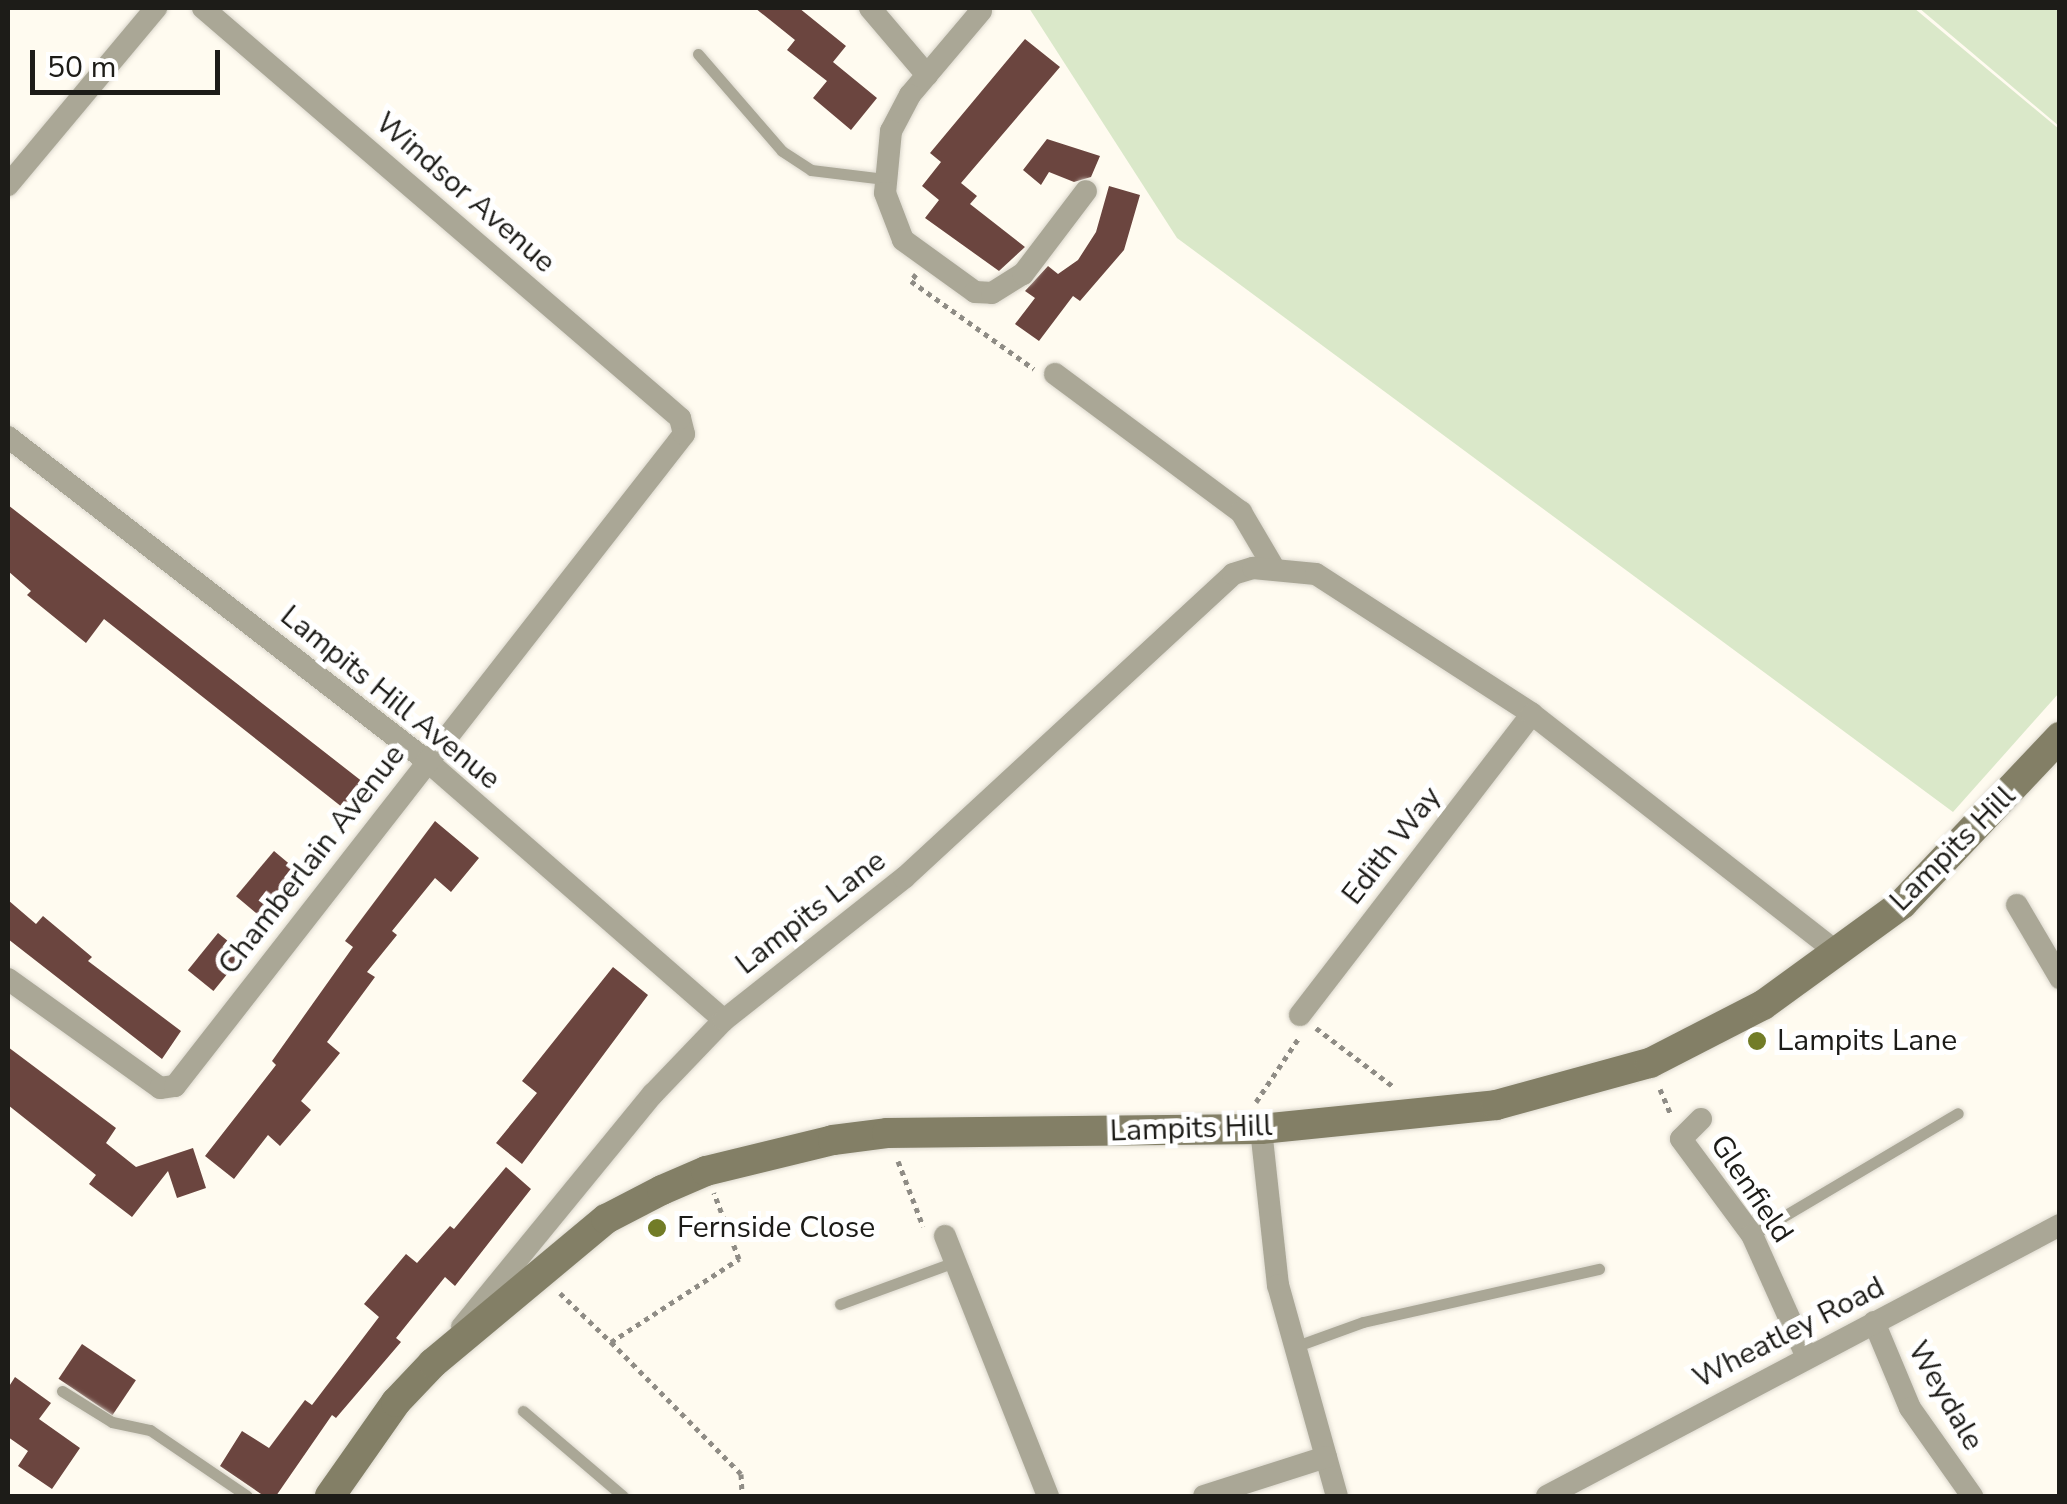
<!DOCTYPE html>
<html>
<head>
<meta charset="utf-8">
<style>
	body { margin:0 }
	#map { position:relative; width:2067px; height:1504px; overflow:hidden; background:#fffbf0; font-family:"Nunito Sans",sans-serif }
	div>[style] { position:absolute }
	.green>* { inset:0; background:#dae8c9 }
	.building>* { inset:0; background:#6b453f; transform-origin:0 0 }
	.path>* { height:5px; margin-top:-2.5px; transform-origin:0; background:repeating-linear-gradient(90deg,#8f8c85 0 5px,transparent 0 10px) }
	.roads { filter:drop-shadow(0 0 2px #dbd7cd) drop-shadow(0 0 2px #dbd7cd) }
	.lane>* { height:11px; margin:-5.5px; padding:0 5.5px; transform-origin:5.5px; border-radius:5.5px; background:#aaa796 }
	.street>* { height:22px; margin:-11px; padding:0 11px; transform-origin:11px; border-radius:11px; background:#aaa796 }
	.secondary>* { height:30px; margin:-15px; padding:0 15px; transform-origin:15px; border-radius:15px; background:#837f66 }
	.dots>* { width:28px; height:28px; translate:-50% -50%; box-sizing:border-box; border:5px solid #fff; border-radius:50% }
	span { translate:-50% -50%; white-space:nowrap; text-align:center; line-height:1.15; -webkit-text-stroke:10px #fff; paint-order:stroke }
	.street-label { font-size:30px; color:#1d1c18 }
	.poi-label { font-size:30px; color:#1d1c18 }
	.left { translate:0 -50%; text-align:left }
	.frame { position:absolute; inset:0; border:10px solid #1d1c18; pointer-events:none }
	.scale { position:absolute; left:30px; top:50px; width:190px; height:45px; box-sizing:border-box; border:5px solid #1d1c18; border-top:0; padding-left:12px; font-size:30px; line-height:35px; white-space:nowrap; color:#1d1c18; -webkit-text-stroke:8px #fff; paint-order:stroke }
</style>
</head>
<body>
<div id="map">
	<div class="green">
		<div style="clip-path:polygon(1029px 8px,1914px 8px,2059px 129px,2059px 693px,1953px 812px,1177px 238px)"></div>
		<div style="clip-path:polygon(1919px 8px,2059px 8px,2059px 126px)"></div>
	</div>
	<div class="building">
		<div style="clip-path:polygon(755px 8px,799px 8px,846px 46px,833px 62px,877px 98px,851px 130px,813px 98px,827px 81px,787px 50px,795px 40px)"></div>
		<div style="clip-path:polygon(1025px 39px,1060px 67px,961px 183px,977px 196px,970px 204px,1025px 247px,999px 271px,925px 218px,939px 200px,922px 186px,941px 162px,930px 153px)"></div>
		<div style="clip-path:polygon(1047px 139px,1100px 156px,1091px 177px,1074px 182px,1049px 172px,1041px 185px,1023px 170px)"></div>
		<div style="clip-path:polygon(1109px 186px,1140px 195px,1124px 250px,1080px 301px,1073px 296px,1039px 341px,1015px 324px,1035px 298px,1025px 291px,1048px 266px,1058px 274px,1078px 260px,1096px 232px)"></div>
		<div style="clip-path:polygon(8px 505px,368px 786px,347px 811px,104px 619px,86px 643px,27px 595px,31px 591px,8px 571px)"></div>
		<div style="clip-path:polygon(435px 821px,479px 858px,451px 892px,435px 878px,392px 931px,397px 935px,367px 972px,375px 977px,327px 1042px,340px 1053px,301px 1101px,311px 1110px,280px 1146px,268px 1135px,234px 1179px,205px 1156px,276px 1065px,272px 1061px,353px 947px,345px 941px)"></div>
		<div style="left:274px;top:851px;width:40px;height:59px;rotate:40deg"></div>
		<div style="clip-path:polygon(8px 900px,36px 924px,43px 916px,92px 957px,88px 961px,181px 1031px,162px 1059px,8px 939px)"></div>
		<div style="left:218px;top:933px;width:33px;height:48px;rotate:39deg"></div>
		<div style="clip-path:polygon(613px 967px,648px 995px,522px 1164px,496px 1143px,537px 1093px,522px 1081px)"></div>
		<div style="clip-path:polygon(8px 1047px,116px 1128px,106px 1143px,136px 1167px,193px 1148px,206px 1188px,177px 1198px,168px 1171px,132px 1217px,89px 1184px,96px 1175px,8px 1105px)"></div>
		<div style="clip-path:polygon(506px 1167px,531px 1189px,455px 1286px,445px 1277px,396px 1338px,401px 1342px,336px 1418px,332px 1415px,276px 1496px,264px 1496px,220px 1466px,242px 1431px,269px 1448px,305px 1400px,312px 1405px,379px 1317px,364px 1304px,406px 1254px,417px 1263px,450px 1226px,454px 1229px)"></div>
		<div style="left:82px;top:1344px;width:65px;height:42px;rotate:34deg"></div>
		<div style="clip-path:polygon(15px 1377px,51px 1403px,39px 1419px,80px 1448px,52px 1489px,18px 1466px,28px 1451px,8px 1437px,8px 1388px)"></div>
	</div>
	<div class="path">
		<div style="left:916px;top:274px;width:9px;rotate:126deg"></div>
		<div style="left:911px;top:281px;width:151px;rotate:35.6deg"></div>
		<div style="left:1316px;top:1028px;width:99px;rotate:37.2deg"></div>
		<div style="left:1660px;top:1089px;width:28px;rotate:67deg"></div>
		<div style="left:1256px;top:1102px;width:79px;rotate:-56.3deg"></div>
		<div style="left:898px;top:1161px;width:70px;rotate:69deg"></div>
		<div style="left:560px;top:1293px;width:71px;rotate:43.9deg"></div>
		<div style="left:611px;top:1342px;width:153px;rotate:-33deg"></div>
		<div style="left:739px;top:1259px;width:71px;rotate:-110.7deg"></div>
		<div style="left:611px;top:1342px;width:185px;rotate:45.4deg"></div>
		<div style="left:741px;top:1474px;width:22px;rotate:87deg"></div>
	</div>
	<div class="roads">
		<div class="lane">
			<div style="left:698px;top:54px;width:128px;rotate:49.1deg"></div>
			<div style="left:782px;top:151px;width:35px;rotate:33deg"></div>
			<div style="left:811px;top:170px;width:74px;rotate:7deg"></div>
			<div style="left:1752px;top:1235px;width:239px;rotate:-30.6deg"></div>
			<div style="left:840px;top:1304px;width:122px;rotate:-20.1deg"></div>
			<div style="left:1294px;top:1347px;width:73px;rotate:-19.9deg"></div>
			<div style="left:1363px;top:1322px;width:242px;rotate:-12.7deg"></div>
			<div style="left:62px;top:1391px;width:59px;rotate:31.8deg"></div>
			<div style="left:112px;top:1422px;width:39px;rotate:12deg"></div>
			<div style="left:150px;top:1430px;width:117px;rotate:34.2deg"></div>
			<div style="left:523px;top:1411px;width:131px;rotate:40.4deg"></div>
		</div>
		<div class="street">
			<div style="left:870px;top:8px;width:88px;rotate:49.6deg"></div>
			<div style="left:981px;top:11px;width:110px;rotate:130.2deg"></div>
			<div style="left:910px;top:95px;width:41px;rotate:117.8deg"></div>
			<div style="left:891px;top:131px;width:62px;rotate:95.5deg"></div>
			<div style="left:885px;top:193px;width:50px;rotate:69deg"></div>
			<div style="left:903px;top:240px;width:89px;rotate:35.8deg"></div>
			<div style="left:975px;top:292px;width:17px;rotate:3deg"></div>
			<div style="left:992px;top:293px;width:36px;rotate:-32deg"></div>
			<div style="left:1023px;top:274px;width:104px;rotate:-52.8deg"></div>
			<div style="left:8px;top:185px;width:231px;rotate:-50.1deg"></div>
			<div style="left:1055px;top:374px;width:232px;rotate:36.6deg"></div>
			<div style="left:1241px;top:512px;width:65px;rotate:59.5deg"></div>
			<div style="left:8px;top:437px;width:530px;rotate:37.71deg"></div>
			<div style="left:427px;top:761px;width:394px;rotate:41.1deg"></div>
			<div style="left:2017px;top:905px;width:85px;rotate:59.5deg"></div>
			<div style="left:8px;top:979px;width:187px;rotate:35.6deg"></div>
			<div style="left:160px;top:1088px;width:15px;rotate:-8deg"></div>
			<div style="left:175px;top:1086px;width:827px;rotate:-52.02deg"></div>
			<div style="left:684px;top:434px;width:16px;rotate:-104deg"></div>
			<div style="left:680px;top:418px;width:629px;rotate:-139.32deg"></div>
			<div style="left:1300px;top:1015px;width:380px;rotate:-52.4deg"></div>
			<div style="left:1701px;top:1119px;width:28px;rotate:135deg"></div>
			<div style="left:1681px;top:1139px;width:119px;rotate:53.5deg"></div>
			<div style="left:1752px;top:1235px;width:132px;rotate:65.8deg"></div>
			<div style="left:1261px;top:1129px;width:157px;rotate:83.8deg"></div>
			<div style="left:1278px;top:1285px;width:219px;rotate:74.4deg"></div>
			<div style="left:945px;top:1236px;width:280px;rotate:68.4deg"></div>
			<div style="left:1874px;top:1322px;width:93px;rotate:67.3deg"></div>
			<div style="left:1910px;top:1408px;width:108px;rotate:54.8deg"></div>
			<div style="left:462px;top:1327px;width:301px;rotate:-50.7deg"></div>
			<div style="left:653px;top:1094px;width:103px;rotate:-46.2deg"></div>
			<div style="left:724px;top:1020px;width:229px;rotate:-38.3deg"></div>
			<div style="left:904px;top:878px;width:448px;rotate:-42.7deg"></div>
			<div style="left:1233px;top:574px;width:21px;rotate:-17deg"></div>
			<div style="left:1253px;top:568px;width:63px;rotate:5.4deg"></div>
			<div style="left:1316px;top:574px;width:257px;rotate:32.9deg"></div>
			<div style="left:1532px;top:714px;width:388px;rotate:38deg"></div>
			<div style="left:1204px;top:1496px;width:128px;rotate:-17.7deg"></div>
			<div style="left:1547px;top:1496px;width:580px;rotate:-27.85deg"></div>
		</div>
		<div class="secondary">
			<div style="left:330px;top:1496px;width:115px;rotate:-54.9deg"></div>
			<div style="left:396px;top:1402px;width:54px;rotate:-46.5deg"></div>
			<div style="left:433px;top:1363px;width:225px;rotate:-39.8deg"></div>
			<div style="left:606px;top:1219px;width:63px;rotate:-27.4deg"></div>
			<div style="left:662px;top:1190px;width:48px;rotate:-23.4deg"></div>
			<div style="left:706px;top:1171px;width:131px;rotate:-13.7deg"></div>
			<div style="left:833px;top:1140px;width:54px;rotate:-7.4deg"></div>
			<div style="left:887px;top:1133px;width:374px;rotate:-0.6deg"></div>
			<div style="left:1261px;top:1129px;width:236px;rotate:-5.8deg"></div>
			<div style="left:1496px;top:1105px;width:160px;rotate:-15.3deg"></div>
			<div style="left:1650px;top:1063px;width:127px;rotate:-27.2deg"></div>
			<div style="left:1763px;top:1005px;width:172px;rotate:-36deg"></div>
			<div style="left:1902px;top:904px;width:230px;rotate:-46.6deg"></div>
		</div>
	</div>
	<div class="dots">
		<div style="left:1757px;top:1041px;background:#727c27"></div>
		<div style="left:657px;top:1228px;background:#727c27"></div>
	</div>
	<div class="street-label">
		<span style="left:465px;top:193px;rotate:41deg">Windsor Avenue</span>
		<span style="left:390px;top:698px;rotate:39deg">Lampits Hill Avenue</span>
		<span style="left:1392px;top:846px;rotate:-52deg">Edith Way</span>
		<span style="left:1953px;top:849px;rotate:-45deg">Lampits Hill</span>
		<span style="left:312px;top:860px;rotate:-52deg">Chamberlain Avenue</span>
		<span style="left:811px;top:913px;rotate:-38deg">Lampits Lane</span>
		<span style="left:1191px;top:1129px;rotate:-2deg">Lampits Hill</span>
		<span style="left:1751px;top:1189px;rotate:56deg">Glenfield</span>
		<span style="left:1789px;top:1333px;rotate:-27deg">Wheatley Road</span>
		<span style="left:1945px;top:1396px;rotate:60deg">Weydale</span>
	</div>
	<div class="poi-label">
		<span class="left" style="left:1777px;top:1041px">Lampits Lane</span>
		<span class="left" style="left:677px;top:1228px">Fernside Close</span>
	</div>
	<div class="frame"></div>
	<div class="scale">50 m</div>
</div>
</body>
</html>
